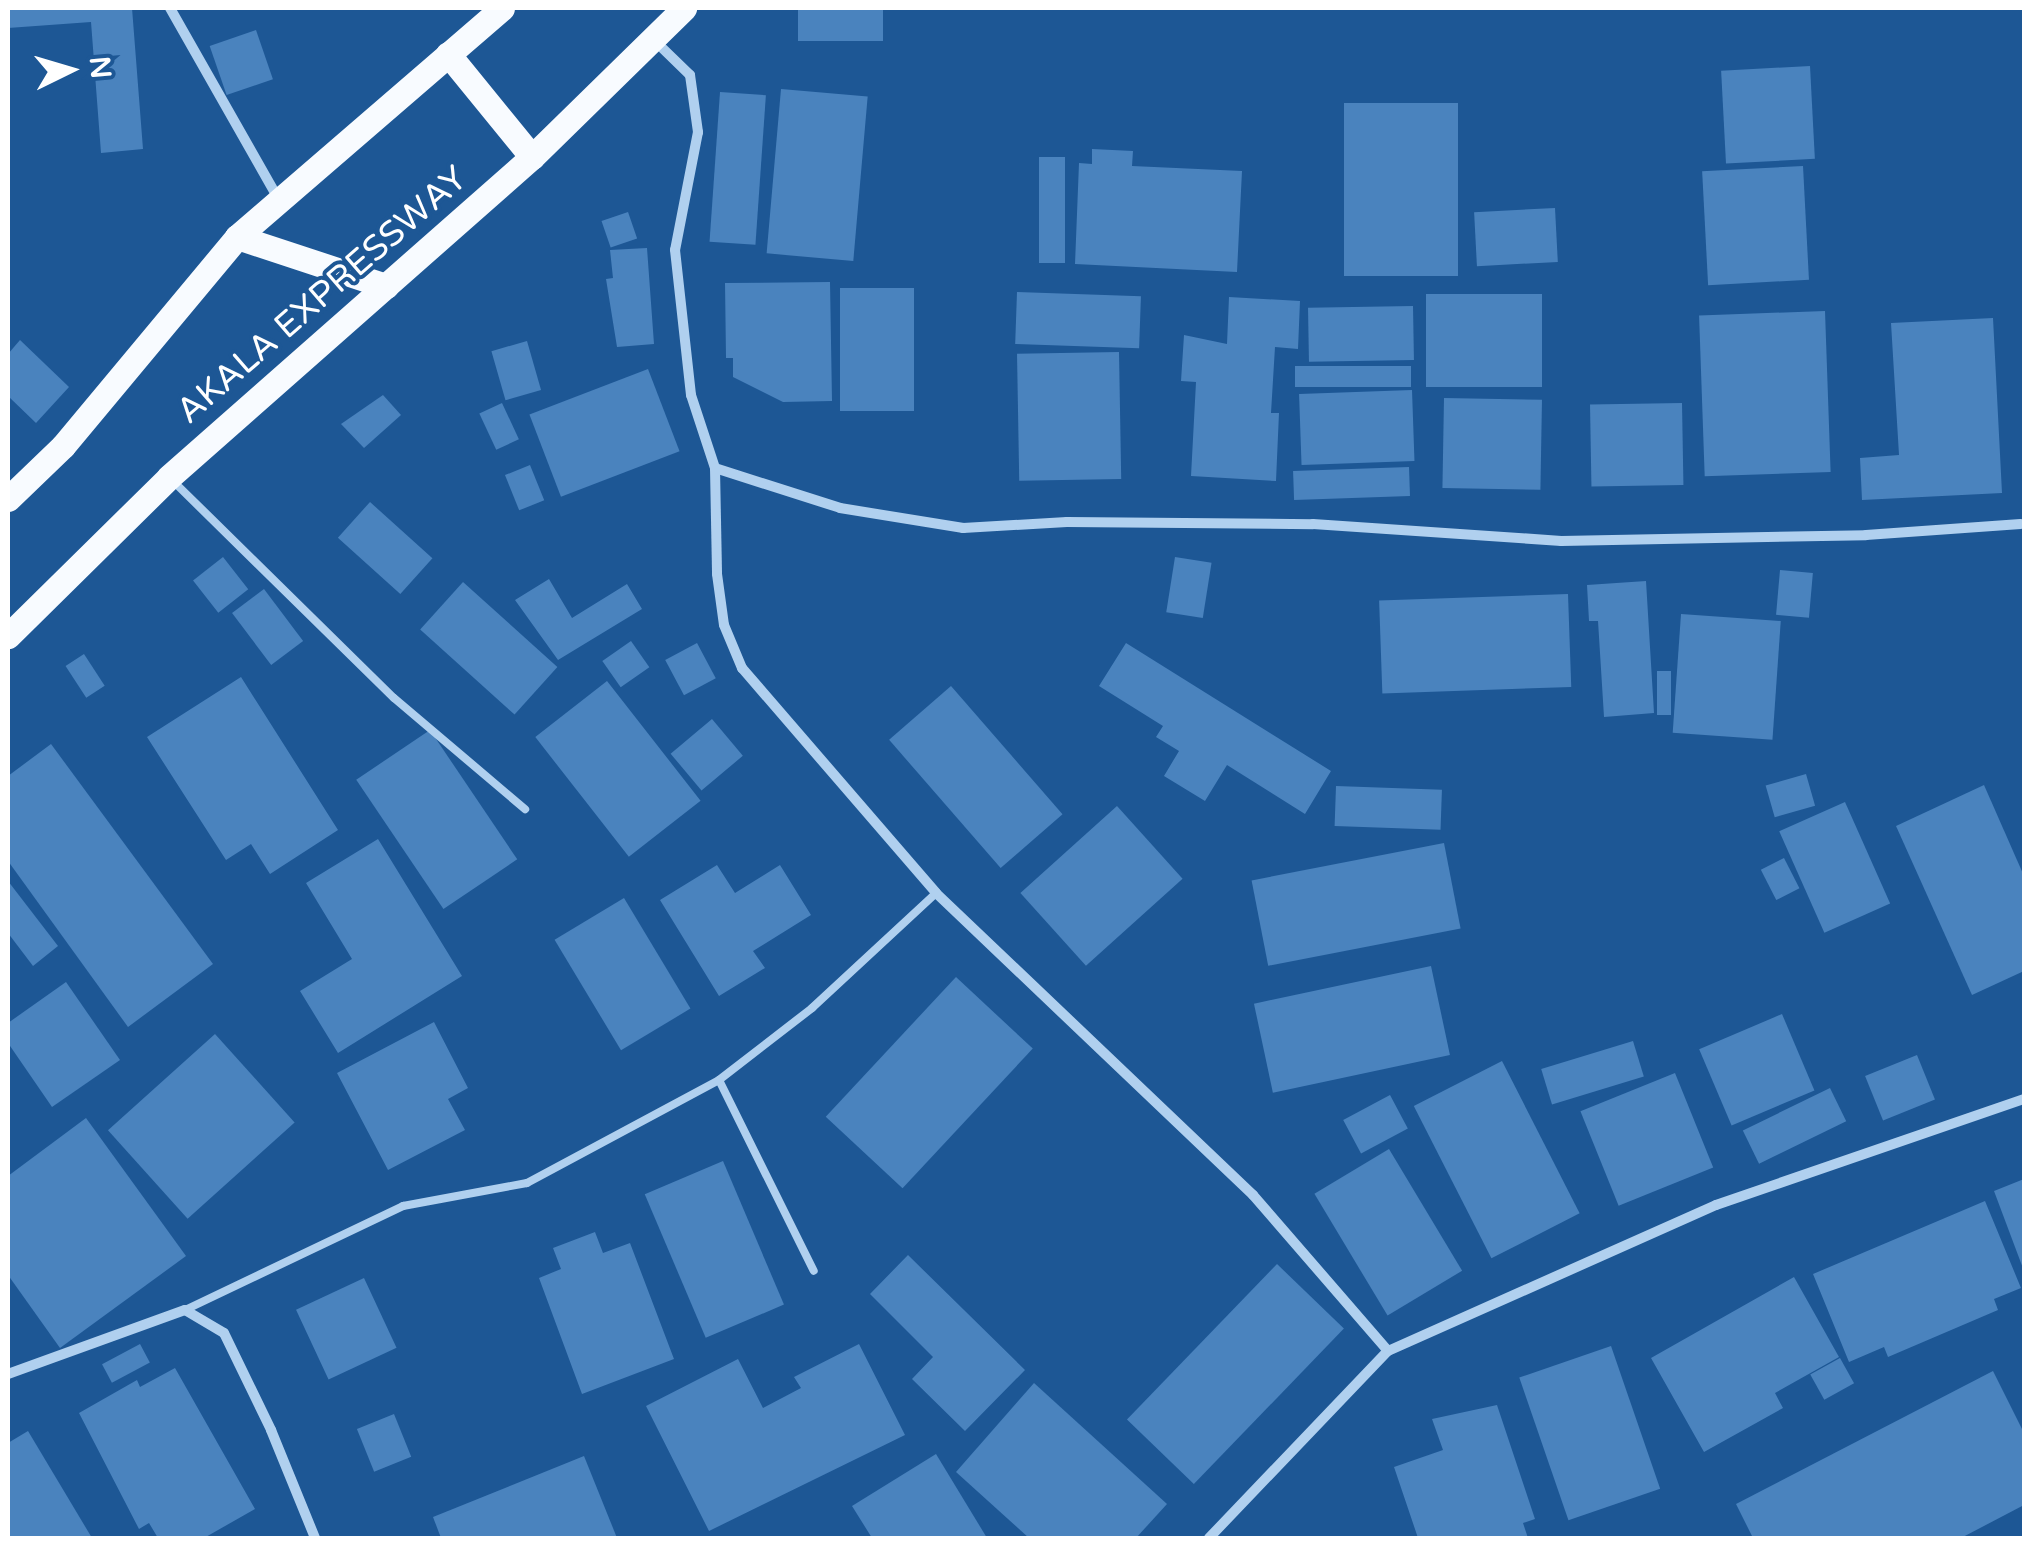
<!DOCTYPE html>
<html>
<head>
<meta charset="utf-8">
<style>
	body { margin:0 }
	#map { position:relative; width:2032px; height:1546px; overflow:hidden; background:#1d5795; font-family:"Varela Round",sans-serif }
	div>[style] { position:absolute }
	.building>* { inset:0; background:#4a83be; transform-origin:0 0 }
	.lane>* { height:8px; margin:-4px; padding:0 4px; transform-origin:4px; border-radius:4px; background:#b0d0ef }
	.street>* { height:10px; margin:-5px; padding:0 5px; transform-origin:5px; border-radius:5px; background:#b0d0ef }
	.primary>* { height:25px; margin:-12.5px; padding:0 12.5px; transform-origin:12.5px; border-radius:12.5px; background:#f8fbff }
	span { translate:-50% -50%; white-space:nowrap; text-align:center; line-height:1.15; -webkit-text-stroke:8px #1d5795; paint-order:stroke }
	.street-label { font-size:35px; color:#fff }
	.frame { position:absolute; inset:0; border:10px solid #fff; pointer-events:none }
	.north { position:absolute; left:20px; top:20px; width:100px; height:100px; -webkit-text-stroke:8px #1d5795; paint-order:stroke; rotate:85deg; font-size:28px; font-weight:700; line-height:40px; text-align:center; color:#fff }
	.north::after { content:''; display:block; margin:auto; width:35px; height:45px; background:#fff; clip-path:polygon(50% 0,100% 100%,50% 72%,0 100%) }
</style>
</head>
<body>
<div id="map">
	<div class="building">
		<div style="clip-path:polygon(8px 8px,132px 8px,143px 149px,101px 153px,91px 22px,8px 28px)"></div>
		<div style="left:798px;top:8px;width:85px;height:33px"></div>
		<div style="left:256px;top:30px;width:52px;height:49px;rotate:71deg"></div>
		<div style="left:1810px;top:66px;width:93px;height:89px;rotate:87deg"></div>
		<div style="left:781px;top:89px;width:87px;height:165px;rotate:5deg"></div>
		<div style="left:720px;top:92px;width:46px;height:150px;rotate:4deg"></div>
		<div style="left:1458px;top:103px;width:173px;height:114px;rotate:90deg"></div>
		<div style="clip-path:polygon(1092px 149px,1133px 151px,1132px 166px,1242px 171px,1237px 272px,1075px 264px,1079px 163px,1092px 164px)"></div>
		<div style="left:1039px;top:157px;width:26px;height:106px"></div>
		<div style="left:1803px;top:166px;width:114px;height:101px;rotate:87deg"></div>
		<div style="left:1555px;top:208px;width:54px;height:81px;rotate:87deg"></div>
		<div style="left:628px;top:212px;width:28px;height:28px;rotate:71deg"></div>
		<div style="clip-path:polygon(647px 248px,654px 344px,617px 347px,606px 279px,613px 278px,610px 250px)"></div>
		<div style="clip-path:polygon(830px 282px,832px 401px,783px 402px,733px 377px,733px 358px,726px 358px,725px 283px)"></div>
		<div style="left:840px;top:288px;width:74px;height:123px"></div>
		<div style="left:1017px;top:292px;width:124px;height:52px;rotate:2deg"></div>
		<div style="left:1426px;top:294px;width:116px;height:93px"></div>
		<div style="clip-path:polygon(1229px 297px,1300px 301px,1298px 349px,1275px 347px,1271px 413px,1279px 413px,1276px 481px,1191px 476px,1196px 382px,1181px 381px,1184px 335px,1227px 344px)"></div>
		<div style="left:1413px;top:306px;width:54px;height:105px;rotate:89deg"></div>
		<div style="left:1825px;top:311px;width:161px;height:126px;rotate:88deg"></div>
		<div style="clip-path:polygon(1993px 318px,2002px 493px,1862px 500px,1860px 458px,1899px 455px,1891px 323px)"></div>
		<div style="clip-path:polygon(20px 340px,69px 387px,36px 423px,8px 396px,8px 354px)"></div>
		<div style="left:527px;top:341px;width:51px;height:37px;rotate:74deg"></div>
		<div style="left:1119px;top:352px;width:127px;height:102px;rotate:89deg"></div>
		<div style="left:1295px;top:366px;width:116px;height:21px"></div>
		<div style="left:648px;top:369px;width:88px;height:127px;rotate:69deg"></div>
		<div style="left:1412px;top:390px;width:71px;height:113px;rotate:88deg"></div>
		<div style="clip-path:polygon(383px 395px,401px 415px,364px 448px,341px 424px)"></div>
		<div style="left:1444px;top:398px;width:98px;height:90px;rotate:1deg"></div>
		<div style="left:502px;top:403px;width:40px;height:25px;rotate:65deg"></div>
		<div style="left:1682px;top:403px;width:82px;height:92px;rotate:89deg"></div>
		<div style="left:530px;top:465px;width:38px;height:27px;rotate:68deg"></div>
		<div style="left:1409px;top:467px;width:29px;height:116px;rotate:88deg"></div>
		<div style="left:370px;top:502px;width:84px;height:48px;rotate:42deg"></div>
		<div style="left:223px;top:557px;width:41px;height:38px;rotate:52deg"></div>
		<div style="left:1175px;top:557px;width:37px;height:56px;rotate:9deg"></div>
		<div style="left:1780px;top:570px;width:33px;height:45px;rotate:5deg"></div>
		<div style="clip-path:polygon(549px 579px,572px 618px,627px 584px,642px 609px,558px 660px,515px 600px)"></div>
		<div style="clip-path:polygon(1646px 581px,1654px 713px,1604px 717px,1598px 621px,1589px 621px,1587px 585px)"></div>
		<div style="left:463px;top:582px;width:127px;height:64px;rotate:42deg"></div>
		<div style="left:264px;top:589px;width:65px;height:40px;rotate:53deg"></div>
		<div style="left:1568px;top:594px;width:93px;height:189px;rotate:88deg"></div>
		<div style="left:1681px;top:614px;width:100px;height:119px;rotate:4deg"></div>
		<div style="left:631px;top:641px;width:32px;height:35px;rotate:55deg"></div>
		<div style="left:697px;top:643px;width:40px;height:36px;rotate:62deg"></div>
		<div style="clip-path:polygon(1126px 643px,1331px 771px,1305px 814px,1227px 765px,1205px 801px,1164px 776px,1179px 751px,1156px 737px,1163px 726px,1099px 686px)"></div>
		<div style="left:84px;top:654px;width:38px;height:22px;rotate:57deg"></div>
		<div style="left:1657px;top:671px;width:14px;height:44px"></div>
		<div style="clip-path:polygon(241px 677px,338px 830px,270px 874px,251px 844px,226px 860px,147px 737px)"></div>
		<div style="left:607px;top:681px;width:152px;height:91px;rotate:52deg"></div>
		<div style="left:951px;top:686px;width:170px;height:82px;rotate:49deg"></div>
		<div style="left:712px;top:719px;width:48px;height:54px;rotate:50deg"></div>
		<div style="left:430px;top:730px;width:156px;height:89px;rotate:56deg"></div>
		<div style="clip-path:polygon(51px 744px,213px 964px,128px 1027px,8px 861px,8px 776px)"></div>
		<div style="left:1806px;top:774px;width:33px;height:42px;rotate:74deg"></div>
		<div style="clip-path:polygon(1984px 785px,2024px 876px,2024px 971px,1972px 995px,1896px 826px)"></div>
		<div style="left:1336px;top:786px;width:106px;height:40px;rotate:2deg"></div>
		<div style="left:1845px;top:802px;width:111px;height:72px;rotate:66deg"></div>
		<div style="left:1117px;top:806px;width:98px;height:130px;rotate:48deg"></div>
		<div style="clip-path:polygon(378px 839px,462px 976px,338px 1053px,300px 991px,352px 959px,306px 883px)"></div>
		<div style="left:1444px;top:843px;width:87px;height:196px;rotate:79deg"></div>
		<div style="left:1784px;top:858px;width:34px;height:26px;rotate:63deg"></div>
		<div style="clip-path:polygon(717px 865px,735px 893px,780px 865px,811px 915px,753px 951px,765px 968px,719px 996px,660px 900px)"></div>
		<div style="clip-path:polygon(8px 881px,58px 946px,33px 966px,8px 933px)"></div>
		<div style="left:624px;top:898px;width:129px;height:81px;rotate:59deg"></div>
		<div style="left:1431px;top:966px;width:91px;height:181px;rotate:78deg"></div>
		<div style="left:956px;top:977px;width:105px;height:191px;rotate:43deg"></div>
		<div style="clip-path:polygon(66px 982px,120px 1060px,52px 1107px,8px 1043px,8px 1023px)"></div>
		<div style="left:1782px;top:1014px;width:83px;height:90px;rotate:67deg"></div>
		<div style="clip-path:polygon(434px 1022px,468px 1088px,448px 1099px,465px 1130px,388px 1170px,337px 1073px)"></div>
		<div style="left:215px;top:1034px;width:119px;height:144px;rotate:48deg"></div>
		<div style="left:1633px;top:1041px;width:37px;height:96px;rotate:73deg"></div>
		<div style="left:1917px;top:1055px;width:48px;height:56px;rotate:68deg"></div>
		<div style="left:1502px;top:1061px;width:171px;height:99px;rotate:63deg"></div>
		<div style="left:1675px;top:1073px;width:102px;height:102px;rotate:68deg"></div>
		<div style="left:1830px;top:1088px;width:37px;height:97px;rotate:64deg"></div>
		<div style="left:1390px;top:1095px;width:38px;height:53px;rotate:62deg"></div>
		<div style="clip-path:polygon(86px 1118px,186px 1256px,60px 1348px,8px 1275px,8px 1176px)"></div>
		<div style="left:1389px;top:1149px;width:142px;height:87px;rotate:59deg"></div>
		<div style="left:723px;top:1161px;width:156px;height:85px;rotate:67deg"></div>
		<div style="clip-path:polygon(2024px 1179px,2024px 1271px,1994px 1191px)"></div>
		<div style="clip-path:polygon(1985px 1201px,2021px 1288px,1994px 1299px,1998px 1310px,1888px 1357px,1884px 1347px,1849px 1362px,1813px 1274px)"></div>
		<div style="clip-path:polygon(595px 1232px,603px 1253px,630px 1243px,674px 1359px,582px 1394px,539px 1278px,561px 1269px,553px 1248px)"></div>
		<div style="clip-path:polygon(908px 1255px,1025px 1370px,965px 1431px,912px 1379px,933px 1357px,870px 1294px)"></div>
		<div style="left:1277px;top:1264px;width:93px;height:216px;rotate:44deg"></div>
		<div style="clip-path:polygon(1794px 1277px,1839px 1357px,1775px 1393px,1783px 1408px,1704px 1452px,1651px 1358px)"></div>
		<div style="left:364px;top:1278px;width:77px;height:75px;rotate:65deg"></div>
		<div style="left:140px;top:1344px;width:21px;height:43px;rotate:62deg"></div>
		<div style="clip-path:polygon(859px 1344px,905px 1435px,709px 1531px,646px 1406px,738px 1359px,763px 1408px,801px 1388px,794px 1377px)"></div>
		<div style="left:1611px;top:1346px;width:151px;height:97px;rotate:71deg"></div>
		<div style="left:1840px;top:1358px;width:29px;height:34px;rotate:61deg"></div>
		<div style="clip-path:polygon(175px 1368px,255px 1509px,204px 1538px,158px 1538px,149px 1523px,139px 1529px,79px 1413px,137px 1380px,140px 1387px)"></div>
		<div style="clip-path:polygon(1993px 1371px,2024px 1433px,2024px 1505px,1961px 1538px,1753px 1538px,1736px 1504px)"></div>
		<div style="clip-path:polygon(1034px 1383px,1167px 1504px,1136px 1538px,1029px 1538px,956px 1472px)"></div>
		<div style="clip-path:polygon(1497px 1405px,1535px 1519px,1523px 1523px,1528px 1538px,1418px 1538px,1394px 1467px,1443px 1450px,1432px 1419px)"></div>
		<div style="left:394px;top:1414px;width:46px;height:40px;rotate:68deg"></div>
		<div style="clip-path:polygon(28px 1431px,92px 1538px,8px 1538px,8px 1443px)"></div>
		<div style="clip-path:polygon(936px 1454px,987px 1538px,872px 1538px,852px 1506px)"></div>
		<div style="clip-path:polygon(584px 1456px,617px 1538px,441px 1538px,433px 1517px)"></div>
	</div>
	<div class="lane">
		<div style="left:172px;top:480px;width:311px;rotate:44.5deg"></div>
		<div style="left:394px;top:698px;width:172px;rotate:40.3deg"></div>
		<div style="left:719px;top:1080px;width:213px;rotate:63.6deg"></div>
		<div style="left:185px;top:1310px;width:242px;rotate:-25.5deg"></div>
		<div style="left:403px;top:1206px;width:126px;rotate:-10.5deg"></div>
		<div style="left:527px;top:1183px;width:218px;rotate:-28.2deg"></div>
		<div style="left:719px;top:1080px;width:118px;rotate:-37.7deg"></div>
		<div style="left:812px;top:1008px;width:169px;rotate:-42.8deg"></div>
	</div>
	<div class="street">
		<div style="left:170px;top:8px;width:219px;rotate:60.4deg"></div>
		<div style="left:655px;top:41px;width:49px;rotate:44.2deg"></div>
		<div style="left:690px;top:75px;width:58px;rotate:82deg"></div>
		<div style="left:698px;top:132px;width:120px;rotate:101deg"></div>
		<div style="left:675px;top:250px;width:146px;rotate:83.7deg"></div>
		<div style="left:691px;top:395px;width:77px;rotate:71.8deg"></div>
		<div style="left:715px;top:468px;width:106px;rotate:88.9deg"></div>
		<div style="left:717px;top:574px;width:51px;rotate:82.2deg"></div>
		<div style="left:724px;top:625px;width:47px;rotate:67.3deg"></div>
		<div style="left:742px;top:668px;width:297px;rotate:49.2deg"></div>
		<div style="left:936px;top:893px;width:438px;rotate:43.6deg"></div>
		<div style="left:1253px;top:1195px;width:206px;rotate:49.1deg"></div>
		<div style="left:715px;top:468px;width:131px;rotate:17.7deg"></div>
		<div style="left:840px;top:508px;width:125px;rotate:9.2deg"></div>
		<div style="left:963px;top:528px;width:104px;rotate:-3.3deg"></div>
		<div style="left:1067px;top:522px;width:246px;rotate:0.5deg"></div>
		<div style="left:1313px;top:524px;width:249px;rotate:3.9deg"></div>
		<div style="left:1561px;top:541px;width:305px;rotate:-1.1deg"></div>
		<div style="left:1866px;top:535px;width:155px;rotate:-4.1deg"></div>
		<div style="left:8px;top:1374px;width:188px;rotate:-19.9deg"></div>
		<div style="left:185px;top:1310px;width:45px;rotate:30.5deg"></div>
		<div style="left:224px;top:1333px;width:108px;rotate:64.1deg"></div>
		<div style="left:271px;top:1430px;width:117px;rotate:67.8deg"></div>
		<div style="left:1209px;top:1538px;width:259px;rotate:-46.3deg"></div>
		<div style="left:1388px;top:1351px;width:359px;rotate:-24deg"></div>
		<div style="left:1716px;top:1205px;width:326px;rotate:-19deg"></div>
	</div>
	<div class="primary">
		<div style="left:448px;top:54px;width:133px;rotate:50.8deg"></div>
		<div style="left:237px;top:237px;width:157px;rotate:18.2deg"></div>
		<div style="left:8px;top:499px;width:76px;rotate:-43.9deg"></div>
		<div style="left:63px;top:446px;width:272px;rotate:-50.2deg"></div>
		<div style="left:237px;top:237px;width:350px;rotate:-40.8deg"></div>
		<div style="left:8px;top:636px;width:226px;rotate:-44.6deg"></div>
		<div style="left:169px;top:477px;width:484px;rotate:-41.4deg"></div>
		<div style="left:532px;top:157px;width:213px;rotate:-44.4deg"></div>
	</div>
	<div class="street-label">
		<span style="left:322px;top:295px;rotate:-41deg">AKALA EXPRESSWAY</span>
	</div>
	<div class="frame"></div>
	<div class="north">N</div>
</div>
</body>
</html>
